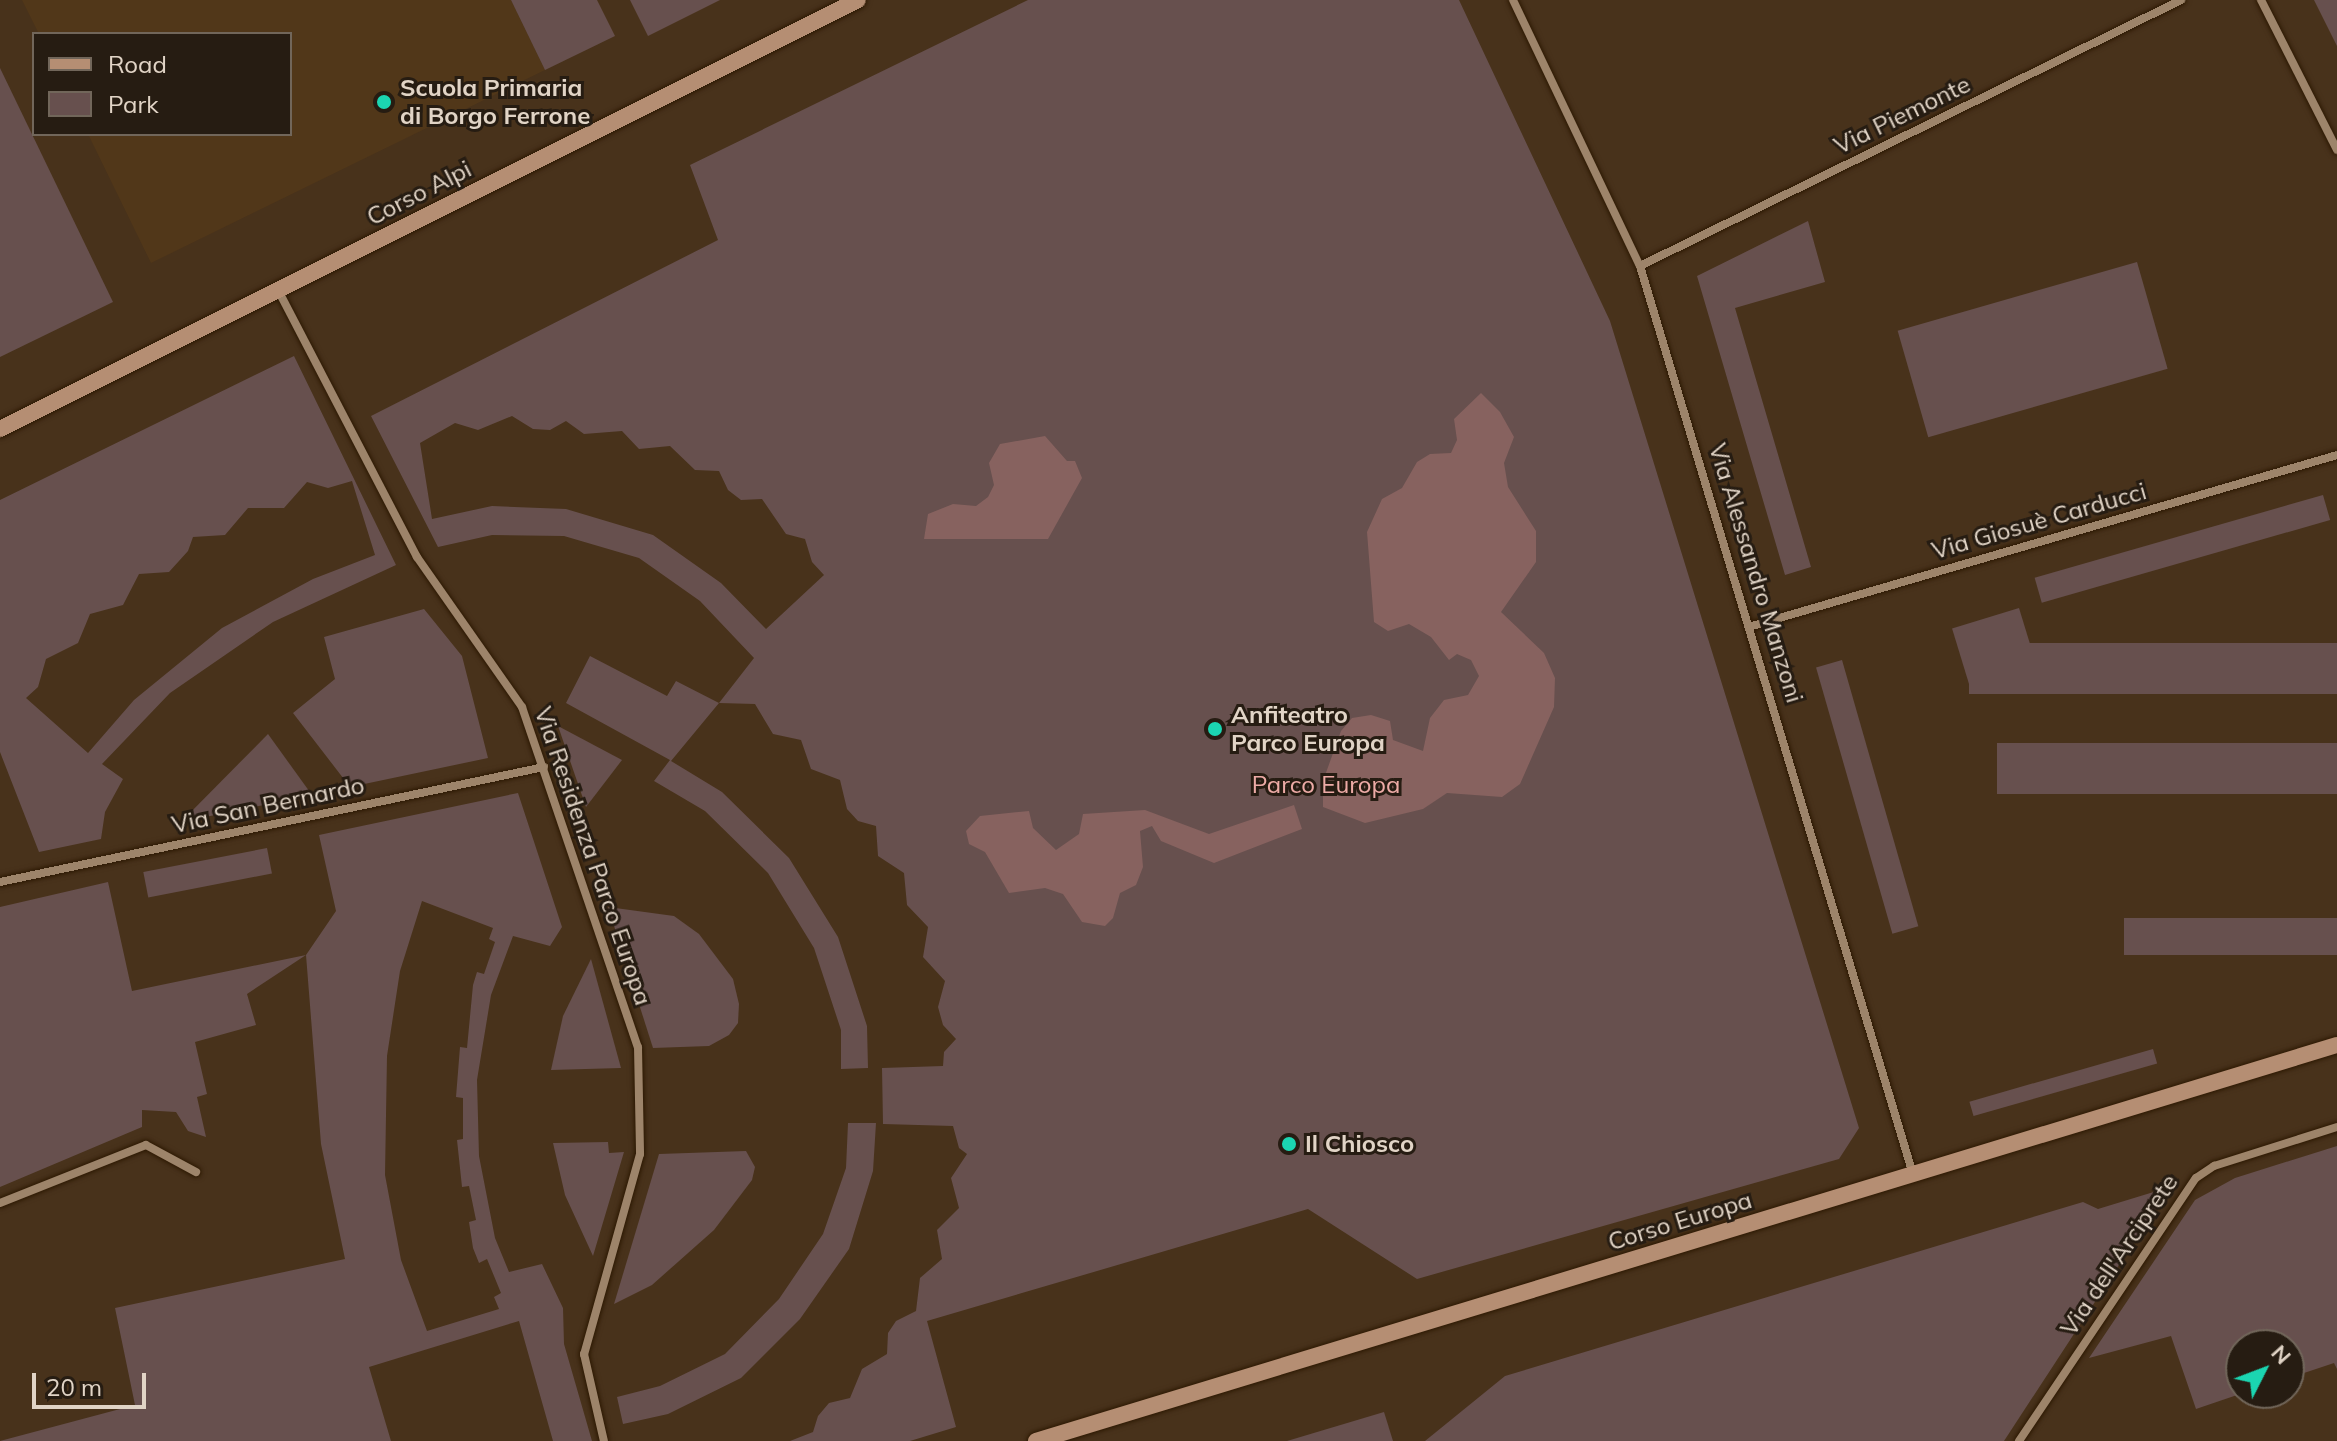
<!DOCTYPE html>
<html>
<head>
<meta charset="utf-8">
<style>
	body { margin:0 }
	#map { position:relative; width:2337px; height:1441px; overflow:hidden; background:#48321b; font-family:Mulish,sans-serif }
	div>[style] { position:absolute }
	.built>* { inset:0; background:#513719 }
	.green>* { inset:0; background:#67504e; transform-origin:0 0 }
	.forest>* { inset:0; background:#87625f }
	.roads { filter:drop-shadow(0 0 2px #2d1903) drop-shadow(0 0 2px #2d1903) }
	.street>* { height:8px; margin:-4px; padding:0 4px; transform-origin:4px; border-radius:4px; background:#9d846a }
	.secondary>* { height:16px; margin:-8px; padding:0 8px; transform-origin:8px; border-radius:8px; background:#b58e73 }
	.dots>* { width:22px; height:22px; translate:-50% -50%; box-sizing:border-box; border:4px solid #261c12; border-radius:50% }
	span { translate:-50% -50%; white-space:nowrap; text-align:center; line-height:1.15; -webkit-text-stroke:6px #261c12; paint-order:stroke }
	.poi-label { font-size:24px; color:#e1d4c6; font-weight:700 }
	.left { translate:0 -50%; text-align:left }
	.street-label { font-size:24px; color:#e1d4c6 }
	.park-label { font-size:24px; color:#edaba6 }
	.legend { position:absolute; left:32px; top:32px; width:260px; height:104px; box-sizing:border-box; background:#261c12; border:2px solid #71665a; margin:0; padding:10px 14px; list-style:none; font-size:24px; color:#e1d4c6 }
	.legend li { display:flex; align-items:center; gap:16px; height:40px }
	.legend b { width:40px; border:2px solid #71665a }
	.north { position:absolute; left:2225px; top:1329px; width:80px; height:80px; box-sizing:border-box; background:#261c12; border:2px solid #71665a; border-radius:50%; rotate:48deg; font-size:22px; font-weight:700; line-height:32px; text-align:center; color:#e1d4c6 }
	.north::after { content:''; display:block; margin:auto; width:28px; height:36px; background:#1bd5b1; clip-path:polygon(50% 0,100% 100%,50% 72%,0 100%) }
	.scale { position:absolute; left:32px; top:1373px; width:114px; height:36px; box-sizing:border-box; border:4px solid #e1d4c6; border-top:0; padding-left:10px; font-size:24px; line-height:28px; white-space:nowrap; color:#e1d4c6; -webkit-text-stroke:6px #261c12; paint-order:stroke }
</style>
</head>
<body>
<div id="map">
	<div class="built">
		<div style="clip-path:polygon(22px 0,511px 0,545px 70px,151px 263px,88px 134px,290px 134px,290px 34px,39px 34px)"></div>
	</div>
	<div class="green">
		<div style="clip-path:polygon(511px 0,597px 0,615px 36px,545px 70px)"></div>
		<div style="clip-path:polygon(630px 0,720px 0,648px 36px)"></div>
		<div style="clip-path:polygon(evenodd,1028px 0,1459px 0,1610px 321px,1859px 1128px,1839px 1159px,1417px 1279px,1308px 1209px,927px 1321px,956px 1427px,910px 1441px,790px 1441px,813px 1432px,818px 1416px,829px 1403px,850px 1398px,862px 1369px,887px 1354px,888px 1333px,896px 1321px,916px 1311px,920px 1278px,942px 1259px,937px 1230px,959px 1208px,951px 1178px,967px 1154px,959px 1148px,953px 1126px,883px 1124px,882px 1068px,943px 1066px,944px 1052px,956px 1039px,943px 1025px,938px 1007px,945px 981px,923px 957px,928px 927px,907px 905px,904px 873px,878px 856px,876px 826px,858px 821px,847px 809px,840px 780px,811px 769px,801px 740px,773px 734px,755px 704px,719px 703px,671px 761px,722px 792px,789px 858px,838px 937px,867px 1026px,868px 1068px,841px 1069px,841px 1030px,814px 948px,768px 873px,705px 811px,654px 781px,670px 760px,566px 703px,590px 656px,667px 696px,676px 681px,719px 703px,754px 658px,700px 601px,639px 558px,564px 536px,492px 535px,438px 547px,371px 416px,718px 240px,690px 165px,1028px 0,512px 416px,533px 429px,550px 430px,566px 421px,584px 434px,622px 431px,639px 449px,670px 446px,695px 470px,719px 471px,728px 490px,741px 500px,762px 499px,786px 534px,805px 539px,812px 562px,824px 575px,766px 629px,721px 583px,653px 535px,566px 509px,492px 506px,432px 519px,420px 443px,455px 423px,478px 430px,512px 416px)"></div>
		<div style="clip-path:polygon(2314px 0,2337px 0,2337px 46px)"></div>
		<div style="clip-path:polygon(0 68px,113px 302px,0 357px)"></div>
		<div style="clip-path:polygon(1808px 221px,1825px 282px,1735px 308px,1811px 567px,1785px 575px,1697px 276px)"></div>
		<div style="left:2137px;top:262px;width:111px;height:249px;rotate:74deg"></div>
		<div style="clip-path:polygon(evenodd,294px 356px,396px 565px,273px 622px,170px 693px,102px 764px,123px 779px,105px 812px,101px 839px,39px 852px,0 752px,0 500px,294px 356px,307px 482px,328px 488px,352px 481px,375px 555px,313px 579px,222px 628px,134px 700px,88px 753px,26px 698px,38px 687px,46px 659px,78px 643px,90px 614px,123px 605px,139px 574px,169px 572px,188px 551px,193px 537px,225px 535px,248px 508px,284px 508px,307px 482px)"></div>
		<div style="left:2323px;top:495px;width:26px;height:300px;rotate:74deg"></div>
		<div style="left:2019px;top:608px;width:59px;height:70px;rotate:73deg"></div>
		<div style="clip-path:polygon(424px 609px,462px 656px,488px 758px,350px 787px,293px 713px,335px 679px,324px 637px)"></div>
		<div style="left:2337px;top:643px;width:51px;height:368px;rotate:90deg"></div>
		<div style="left:1842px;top:660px;width:277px;height:27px;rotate:74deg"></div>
		<div style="clip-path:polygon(558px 726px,622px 760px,586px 807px)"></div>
		<div style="clip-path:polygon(268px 734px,312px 795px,181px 822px)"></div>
		<div style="left:2337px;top:743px;width:51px;height:340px;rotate:90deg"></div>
		<div style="clip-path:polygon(evenodd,518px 793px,562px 927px,550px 946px,513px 936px,491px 995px,477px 1080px,479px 1156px,495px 1238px,509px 1272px,542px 1264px,563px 1308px,564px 1344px,592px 1441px,553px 1441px,519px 1321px,369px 1367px,391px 1441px,0 1441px,135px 1405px,115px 1308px,345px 1259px,321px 1144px,306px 955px,247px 994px,256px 1025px,195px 1042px,207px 1094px,197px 1097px,206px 1137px,188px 1131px,176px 1112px,142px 1110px,142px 1127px,0 1187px,0 907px,108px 882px,132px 991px,306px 955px,336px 911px,319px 835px,518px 793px,422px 901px,493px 928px,489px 939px,495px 942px,484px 974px,477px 972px,473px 985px,467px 1048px,460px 1047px,456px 1097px,463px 1098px,463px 1139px,457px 1140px,462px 1187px,469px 1186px,476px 1220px,469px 1222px,473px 1248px,479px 1263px,487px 1259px,501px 1293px,494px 1297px,499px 1309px,427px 1331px,401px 1260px,385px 1175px,387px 1056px,400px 971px,422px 901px)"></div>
		<div style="left:267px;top:848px;width:26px;height:126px;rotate:79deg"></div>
		<div style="clip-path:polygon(608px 907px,674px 916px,699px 934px,733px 979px,739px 1004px,738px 1023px,729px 1035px,709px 1046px,653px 1048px)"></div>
		<div style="left:2337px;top:918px;width:37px;height:213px;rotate:90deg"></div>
		<div style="clip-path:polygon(591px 959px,621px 1068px,551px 1070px,563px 1016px)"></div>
		<div style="left:2153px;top:1049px;width:15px;height:191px;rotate:74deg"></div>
		<div style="clip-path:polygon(848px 1123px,876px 1123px,873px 1171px,849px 1249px,800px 1319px,741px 1378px,668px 1414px,623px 1424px,617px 1397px,660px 1386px,725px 1354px,779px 1299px,823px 1234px,846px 1168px)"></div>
		<div style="clip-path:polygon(608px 1142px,609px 1153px,624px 1152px,593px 1256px,565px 1195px,553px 1143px)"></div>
		<div style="clip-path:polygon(2337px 1146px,2337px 1369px,2334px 1363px,2289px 1378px,2289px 1345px,2241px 1345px,2243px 1393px,2196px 1409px,2171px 1336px,2089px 1358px,2195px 1200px,2235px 1178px)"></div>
		<div style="clip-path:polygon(746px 1151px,755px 1167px,752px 1180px,714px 1230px,652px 1285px,614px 1304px,659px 1154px)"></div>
		<div style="clip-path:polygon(2170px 1187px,2004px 1441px,1425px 1441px,1505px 1376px,2083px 1202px,2098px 1209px)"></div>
		<div style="clip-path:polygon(1384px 1412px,1393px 1441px,1287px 1441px)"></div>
	</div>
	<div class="forest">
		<div style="clip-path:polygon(1481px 393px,1500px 412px,1514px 437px,1504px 463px,1508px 487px,1536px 531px,1536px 562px,1501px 612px,1544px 653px,1555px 678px,1554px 707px,1520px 784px,1502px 797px,1447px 793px,1423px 809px,1365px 823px,1323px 807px,1323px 781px,1341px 731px,1352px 718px,1371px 715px,1390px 721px,1393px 740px,1423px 751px,1430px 718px,1444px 700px,1468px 695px,1479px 676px,1471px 660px,1457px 654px,1449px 660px,1431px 637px,1409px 624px,1388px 631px,1374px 622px,1367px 532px,1382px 499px,1402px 488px,1417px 462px,1430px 454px,1451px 453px,1457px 440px,1454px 419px)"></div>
		<div style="clip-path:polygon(1045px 436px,1067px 461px,1075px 461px,1082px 478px,1048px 539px,924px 539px,928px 514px,953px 504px,976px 506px,988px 497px,994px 485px,989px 463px,1000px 444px)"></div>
		<div style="clip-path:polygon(1294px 805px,1302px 829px,1214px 863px,1161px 841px,1152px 826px,1140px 831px,1143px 867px,1136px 885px,1120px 893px,1113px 918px,1105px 926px,1082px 922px,1063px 894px,1045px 888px,1009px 893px,985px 852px,969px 844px,966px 831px,980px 816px,1029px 811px,1033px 828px,1056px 850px,1079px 834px,1083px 814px,1145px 810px,1209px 834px)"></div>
	</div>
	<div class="roads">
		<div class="street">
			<div style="left:1513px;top:0;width:295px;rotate:64.5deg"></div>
			<div style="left:1640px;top:266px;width:948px;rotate:73.27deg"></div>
			<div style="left:2261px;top:0;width:168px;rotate:63.1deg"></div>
			<div style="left:1640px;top:266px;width:603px;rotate:-26.18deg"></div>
			<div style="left:278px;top:290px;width:301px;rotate:62.5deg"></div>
			<div style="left:417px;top:557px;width:183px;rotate:55deg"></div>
			<div style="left:522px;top:707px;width:359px;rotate:71.2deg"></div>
			<div style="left:638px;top:1047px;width:107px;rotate:88.9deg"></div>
			<div style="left:640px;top:1154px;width:208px;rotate:105.6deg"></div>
			<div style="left:584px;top:1354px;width:89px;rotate:77.1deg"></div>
			<div style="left:1752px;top:626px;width:609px;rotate:-16.29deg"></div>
			<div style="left:0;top:882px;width:556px;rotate:-11.94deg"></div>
			<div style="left:0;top:1203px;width:157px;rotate:-21.7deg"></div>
			<div style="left:146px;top:1145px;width:57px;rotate:28.4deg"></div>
			<div style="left:2019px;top:1441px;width:317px;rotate:-56.1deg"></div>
			<div style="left:2196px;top:1178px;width:22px;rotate:-34deg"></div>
			<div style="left:2214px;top:1166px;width:129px;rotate:-17.6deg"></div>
		</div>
		<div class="secondary">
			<div style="left:0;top:429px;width:959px;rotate:-26.57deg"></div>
			<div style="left:1036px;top:1441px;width:1360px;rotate:-16.93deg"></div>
		</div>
	</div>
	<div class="dots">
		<div style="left:384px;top:102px;background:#1bd5b1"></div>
		<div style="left:1215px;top:729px;background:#1bd5b1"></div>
		<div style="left:1289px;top:1144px;background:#1bd5b1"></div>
	</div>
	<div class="poi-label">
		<span class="left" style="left:400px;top:102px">Scuola Primaria<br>di Borgo Ferrone</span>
		<span class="left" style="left:1231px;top:729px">Anfiteatro<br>Parco Europa</span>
		<span class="left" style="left:1305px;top:1144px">Il Chiosco</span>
	</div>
	<div class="street-label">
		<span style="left:1902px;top:115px;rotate:-26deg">Via Piemonte</span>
		<span style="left:419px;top:193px;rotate:-27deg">Corso Alpi</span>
		<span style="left:2039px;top:521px;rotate:-16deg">Via Giosuè Carducci</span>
		<span style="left:1756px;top:573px;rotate:73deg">Via Alessandro Manzoni</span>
		<span style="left:268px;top:805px;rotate:-12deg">Via San Bernardo</span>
		<span style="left:593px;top:856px;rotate:71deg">Via Residenza Parco Europa</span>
		<span style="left:1680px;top:1221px;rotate:-17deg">Corso Europa</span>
		<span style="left:2119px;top:1255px;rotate:-56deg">Via dell'Arciprete</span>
	</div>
	<div class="park-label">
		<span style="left:1326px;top:785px">Parco Europa</span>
	</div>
	<ul class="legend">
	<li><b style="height:10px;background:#b58e73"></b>Road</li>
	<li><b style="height:22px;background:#67504e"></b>Park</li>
	</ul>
	<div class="north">N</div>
	<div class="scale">20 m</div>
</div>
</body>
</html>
